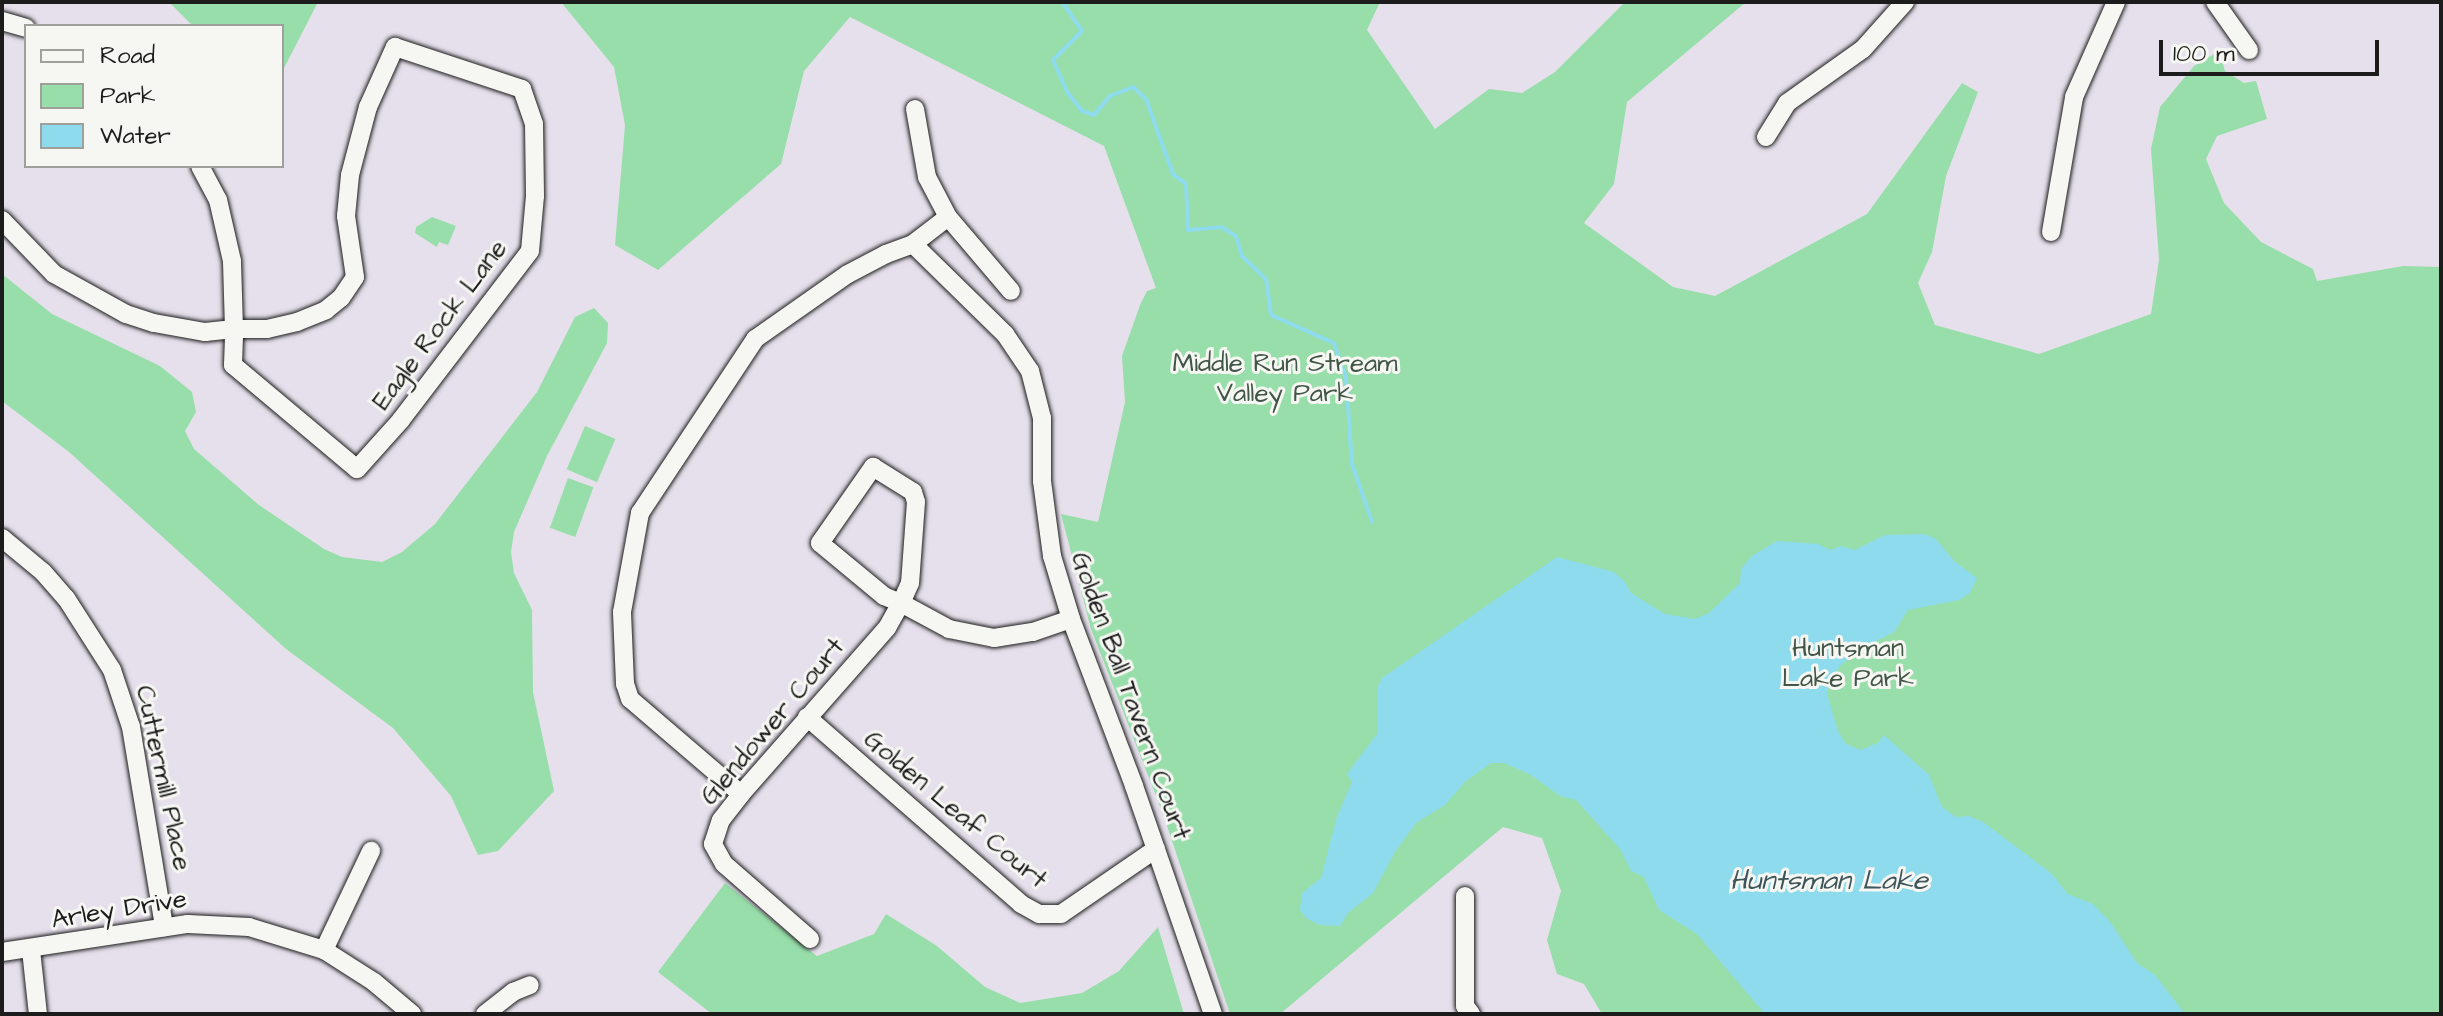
<!DOCTYPE html>
<html>
<head>
<meta charset="utf-8">
<style>
	body { margin:0 }
	#map { position:relative; width:2443px; height:1016px; overflow:hidden; background:#e6e0ec; font-family:"Architects Daughter",sans-serif }
	div>[style] { position:absolute }
	.green>* { inset:0; background:#98deab; transform-origin:0 0 }
	.water>* { inset:0; background:#8edbed }
	.stream>* { height:4px; margin:-2px; padding:0 2px; transform-origin:2px; border-radius:2px; background:#8edbed }
	.roads { filter:drop-shadow(0 0 2px #1c1c1c) drop-shadow(0 0 2px #1c1c1c) }
	.minor>* { height:18px; margin:-9px; padding:0 9px; transform-origin:9px; border-radius:9px; background:#f6f6f2 }
	span { translate:-50% -50%; white-space:nowrap; text-align:center; line-height:1.15; -webkit-text-stroke:6px #f6f6f2; paint-order:stroke }
	.street-label { font-size:26px; color:#1c1c1c }
	.park-label { font-size:26px; color:#415647 }
	.water-label { font-size:28px; color:#3e555b; font-style:italic }
	.frame { position:absolute; inset:0; border:4px solid #1c1c1c; pointer-events:none }
	.legend { position:absolute; left:24px; top:24px; width:260px; height:144px; box-sizing:border-box; background:#f6f6f2; border:2px solid #9f9f9c; margin:0; padding:10px 14px; list-style:none; font-size:24px; color:#1c1c1c }
	.legend li { display:flex; align-items:center; gap:16px; height:40px }
	.legend b { width:40px; border:2px solid #9f9f9c }
	.scale { position:absolute; left:2159px; top:40px; width:220px; height:36px; box-sizing:border-box; border:4px solid #1c1c1c; border-top:0; padding-left:10px; font-size:24px; line-height:28px; white-space:nowrap; color:#1c1c1c; -webkit-text-stroke:6px #f6f6f2; paint-order:stroke }
</style>
</head>
<body>
<div id="map">
	<div class="green">
		<div style="clip-path:polygon(169px 2px,318px 2px,282px 72px,282px 26px,193px 26px)"></div>
		<div style="clip-path:polygon(561px 2px,1380px 2px,1367px 30px,1435px 129px,1489px 89px,1522px 93px,1555px 72px,1625px 2px,1746px 2px,1627px 102px,1614px 184px,1584px 223px,1673px 287px,1715px 296px,1867px 214px,1962px 83px,1978px 92px,1946px 176px,1932px 252px,1918px 283px,1935px 325px,2039px 354px,2151px 314px,2159px 260px,2151px 149px,2160px 107px,2194px 66px,2219px 51px,2225px 71px,2244px 83px,2256px 81px,2267px 119px,2217px 136px,2206px 159px,2224px 203px,2261px 242px,2313px 269px,2317px 281px,2403px 266px,2441px 267px,2441px 1014px,1602px 1014px,1584px 984px,1557px 974px,1547px 940px,1561px 891px,1542px 838px,1503px 827px,1280px 1014px,1230px 1014px,1163px 814px,1091px 629px,1061px 514px,1098px 522px,1125px 402px,1122px 356px,1140px 305px,1147px 291px,1156px 288px,1104px 146px,850px 17px,804px 71px,781px 164px,658px 270px,615px 245px,625px 125px,614px 67px)"></div>
		<div style="clip-path:polygon(432px 217px,456px 226px,448px 245px,439px 242px,437px 247px,415px 233px,416px 227px)"></div>
		<div style="clip-path:polygon(2px 274px,52px 314px,160px 366px,192px 392px,196px 412px,185px 431px,194px 449px,259px 505px,324px 549px,342px 557px,382px 562px,402px 552px,435px 524px,537px 392px,575px 317px,594px 308px,608px 323px,607px 343px,547px 456px,514px 532px,511px 552px,514px 573px,532px 610px,533px 692px,554px 791px,498px 851px,478px 855px,451px 796px,393px 728px,286px 649px,69px 452px,2px 401px)"></div>
		<div style="left:585px;top:426px;width:33px;height:47px;rotate:23deg"></div>
		<div style="left:568px;top:478px;width:27px;height:53px;rotate:20deg"></div>
		<div style="clip-path:polygon(725px 883px,817px 956px,874px 934px,886px 914px,937px 946px,985px 987px,1020px 1003px,1082px 993px,1119px 971px,1158px 927px,1184px 1014px,712px 1014px,658px 972px)"></div>
	</div>
	<div class="water">
		<div style="clip-path:polygon(1924px 534px,1936px 539px,1954px 561px,1977px 578px,1970px 593px,1959px 600px,1908px 610px,1894px 632px,1857px 651px,1840px 666px,1830px 680px,1827px 694px,1838px 731px,1845px 743px,1860px 750px,1878px 743px,1884px 735px,1929px 775px,1942px 807px,1956px 817px,1969px 816px,1983px 822px,2051px 873px,2068px 894px,2093px 904px,2111px 923px,2137px 963px,2155px 975px,2185px 1014px,1765px 1014px,1697px 934px,1659px 910px,1644px 877px,1631px 871px,1620px 849px,1576px 800px,1560px 796px,1531px 775px,1504px 763px,1491px 763px,1466px 781px,1445px 805px,1416px 823px,1395px 852px,1373px 893px,1348px 913px,1340px 926px,1320px 925px,1306px 918px,1300px 910px,1302px 893px,1321px 878px,1337px 817px,1352px 782px,1347px 774px,1377px 734px,1377px 689px,1382px 678px,1557px 557px,1614px 572px,1625px 582px,1631px 593px,1665px 614px,1695px 619px,1709px 613px,1740px 583px,1741px 569px,1752px 556px,1777px 541px,1818px 544px,1830px 550px,1841px 546px,1855px 550px,1885px 535px)"></div>
	</div>
	<div class="stream">
		<div style="left:1062px;top:2px;width:35px;rotate:55deg"></div>
		<div style="left:1082px;top:31px;width:41px;rotate:135deg"></div>
		<div style="left:1053px;top:60px;width:36px;rotate:66deg"></div>
		<div style="left:1068px;top:93px;width:23px;rotate:52deg"></div>
		<div style="left:1082px;top:111px;width:13px;rotate:18deg"></div>
		<div style="left:1094px;top:115px;width:25px;rotate:-50deg"></div>
		<div style="left:1110px;top:96px;width:25px;rotate:-21deg"></div>
		<div style="left:1133px;top:87px;width:18px;rotate:43deg"></div>
		<div style="left:1146px;top:99px;width:80px;rotate:70.2deg"></div>
		<div style="left:1173px;top:174px;width:16px;rotate:38deg"></div>
		<div style="left:1186px;top:184px;width:46px;rotate:87.5deg"></div>
		<div style="left:1188px;top:230px;width:33px;rotate:-5deg"></div>
		<div style="left:1221px;top:227px;width:17px;rotate:31deg"></div>
		<div style="left:1236px;top:236px;width:21px;rotate:73deg"></div>
		<div style="left:1242px;top:256px;width:33px;rotate:44deg"></div>
		<div style="left:1266px;top:279px;width:36px;rotate:82deg"></div>
		<div style="left:1271px;top:315px;width:69px;rotate:24deg"></div>
		<div style="left:1334px;top:343px;width:36px;rotate:71deg"></div>
		<div style="left:1346px;top:377px;width:87px;rotate:86.1deg"></div>
		<div style="left:1352px;top:464px;width:61px;rotate:71deg"></div>
	</div>
	<div class="roads">
		<div class="minor">
			<div style="left:2215px;top:2px;width:59px;rotate:54.7deg"></div>
			<div style="left:2px;top:21px;width:25px;rotate:16deg"></div>
			<div style="left:915px;top:109px;width:69px;rotate:80deg"></div>
			<div style="left:927px;top:177px;width:45px;rotate:62.3deg"></div>
			<div style="left:948px;top:217px;width:97px;rotate:49.6deg"></div>
			<div style="left:1766px;top:137px;width:40px;rotate:-58deg"></div>
			<div style="left:1787px;top:103px;width:93px;rotate:-35.4deg"></div>
			<div style="left:1863px;top:49px;width:63px;rotate:-48.2deg"></div>
			<div style="left:2px;top:220px;width:75px;rotate:46.1deg"></div>
			<div style="left:54px;top:274px;width:82px;rotate:29.1deg"></div>
			<div style="left:126px;top:314px;width:29px;rotate:18deg"></div>
			<div style="left:154px;top:323px;width:52px;rotate:10deg"></div>
			<div style="left:205px;top:332px;width:29px;rotate:-6deg"></div>
			<div style="left:234px;top:329px;width:33px"></div>
			<div style="left:267px;top:329px;width:31px;rotate:-13deg"></div>
			<div style="left:297px;top:322px;width:31px;rotate:-22deg"></div>
			<div style="left:326px;top:310px;width:19px;rotate:-39deg"></div>
			<div style="left:341px;top:298px;width:25px;rotate:-56deg"></div>
			<div style="left:355px;top:277px;width:62px;rotate:-98.4deg"></div>
			<div style="left:346px;top:216px;width:41px;rotate:-84.4deg"></div>
			<div style="left:350px;top:175px;width:70px;rotate:-75.2deg"></div>
			<div style="left:368px;top:107px;width:66px;rotate:-65.8deg"></div>
			<div style="left:395px;top:47px;width:134px;rotate:18.3deg"></div>
			<div style="left:522px;top:89px;width:37px;rotate:71deg"></div>
			<div style="left:534px;top:124px;width:72px;rotate:89.2deg"></div>
			<div style="left:535px;top:196px;width:55px;rotate:95.2deg"></div>
			<div style="left:530px;top:251px;width:213px;rotate:127.4deg"></div>
			<div style="left:401px;top:420px;width:66px;rotate:131.9deg"></div>
			<div style="left:357px;top:469px;width:162px;rotate:-140deg"></div>
			<div style="left:233px;top:365px;width:36px;rotate:-88deg"></div>
			<div style="left:234px;top:329px;width:68px;rotate:-91.7deg"></div>
			<div style="left:232px;top:261px;width:63px;rotate:-102.9deg"></div>
			<div style="left:218px;top:200px;width:38px;rotate:-118deg"></div>
			<div style="left:2051px;top:232px;width:137px;rotate:-80.3deg"></div>
			<div style="left:2074px;top:97px;width:104px;rotate:-66.1deg"></div>
			<div style="left:913px;top:244px;width:129px;rotate:44.4deg"></div>
			<div style="left:1005px;top:334px;width:45px;rotate:56deg"></div>
			<div style="left:1030px;top:371px;width:49px;rotate:75.7deg"></div>
			<div style="left:1042px;top:418px;width:63px;rotate:90deg"></div>
			<div style="left:1042px;top:481px;width:76px;rotate:82.4deg"></div>
			<div style="left:1052px;top:556px;width:66px;rotate:73.2deg"></div>
			<div style="left:1071px;top:619px;width:178px;rotate:69.3deg"></div>
			<div style="left:1134px;top:786px;width:241px;rotate:70.9deg"></div>
			<div style="left:873px;top:467px;width:47px;rotate:32deg"></div>
			<div style="left:913px;top:492px;width:10px;rotate:73deg"></div>
			<div style="left:916px;top:502px;width:81px;rotate:94.2deg"></div>
			<div style="left:910px;top:583px;width:22px;rotate:114deg"></div>
			<div style="left:901px;top:603px;width:18px;rotate:-158deg"></div>
			<div style="left:884px;top:596px;width:83px;rotate:-140.4deg"></div>
			<div style="left:820px;top:543px;width:93px;rotate:-55.1deg"></div>
			<div style="left:2px;top:538px;width:53px;rotate:39.7deg"></div>
			<div style="left:43px;top:572px;width:35px;rotate:49deg"></div>
			<div style="left:66px;top:598px;width:85px;rotate:57.4deg"></div>
			<div style="left:112px;top:670px;width:60px;rotate:71.6deg"></div>
			<div style="left:131px;top:727px;width:203px;rotate:80.6deg"></div>
			<div style="left:807px;top:717px;width:284px;rotate:41.1deg"></div>
			<div style="left:1021px;top:904px;width:21px;rotate:29deg"></div>
			<div style="left:1039px;top:914px;width:22px"></div>
			<div style="left:1061px;top:914px;width:115px;rotate:-34.4deg"></div>
			<div style="left:741px;top:794px;width:146px;rotate:-139.4deg"></div>
			<div style="left:630px;top:699px;width:16px;rotate:-108deg"></div>
			<div style="left:625px;top:684px;width:72px;rotate:-92.4deg"></div>
			<div style="left:622px;top:612px;width:101px;rotate:-79.7deg"></div>
			<div style="left:640px;top:513px;width:209px;rotate:-56.5deg"></div>
			<div style="left:755px;top:339px;width:113px;rotate:-35deg"></div>
			<div style="left:848px;top:274px;width:43px;rotate:-27.8deg"></div>
			<div style="left:886px;top:254px;width:29px;rotate:-20deg"></div>
			<div style="left:913px;top:244px;width:44px;rotate:-37.6deg"></div>
			<div style="left:1465px;top:896px;width:110px;rotate:90deg"></div>
			<div style="left:1465px;top:1006px;width:10px;rotate:53deg"></div>
			<div style="left:810px;top:939px;width:114px;rotate:-138.9deg"></div>
			<div style="left:724px;top:864px;width:23px;rotate:-119deg"></div>
			<div style="left:713px;top:844px;width:25px;rotate:-72deg"></div>
			<div style="left:721px;top:820px;width:33px;rotate:-52deg"></div>
			<div style="left:741px;top:794px;width:221px;rotate:-48.7deg"></div>
			<div style="left:887px;top:628px;width:29px;rotate:-61deg"></div>
			<div style="left:901px;top:603px;width:55px;rotate:28.4deg"></div>
			<div style="left:949px;top:629px;width:46px;rotate:11.3deg"></div>
			<div style="left:994px;top:638px;width:39px;rotate:-9deg"></div>
			<div style="left:1033px;top:632px;width:40px;rotate:-18.9deg"></div>
			<div style="left:31px;top:950px;width:64px;rotate:83.8deg"></div>
			<div style="left:324px;top:950px;width:110px;rotate:-64.6deg"></div>
			<div style="left:2px;top:952px;width:188px;rotate:-8.6deg"></div>
			<div style="left:188px;top:924px;width:61px;rotate:2.8deg"></div>
			<div style="left:249px;top:927px;width:78px;rotate:17deg"></div>
			<div style="left:324px;top:950px;width:59px;rotate:32.6deg"></div>
			<div style="left:374px;top:982px;width:50px;rotate:40.1deg"></div>
			<div style="left:485px;top:1014px;width:36px;rotate:-38deg"></div>
			<div style="left:513px;top:992px;width:18px;rotate:-22deg"></div>
		</div>
	</div>
	<div class="street-label">
		<span style="left:440px;top:325px;rotate:-53deg">Eagle Rock Lane</span>
		<span style="left:1130px;top:696px;rotate:70deg">Golden Ball Tavern Court</span>
		<span style="left:773px;top:722px;rotate:-50deg">Glendower Court</span>
		<span style="left:163px;top:778px;rotate:78deg">Cuttermill Place</span>
		<span style="left:955px;top:810px;rotate:40deg">Golden Leaf Court</span>
		<span style="left:119px;top:910px;rotate:-9deg">Arley Drive</span>
	</div>
	<div class="park-label">
		<span style="left:1285px;top:379px">Middle Run Stream<br>Valley Park</span>
		<span style="left:1848px;top:664px">Huntsman<br>Lake Park</span>
	</div>
	<div class="water-label">
		<span style="left:1829px;top:881px">Huntsman Lake</span>
	</div>
	<div class="frame"></div>
	<ul class="legend">
	<li><b style="height:10px;background:#f6f6f2"></b>Road</li>
	<li><b style="height:22px;background:#98deab"></b>Park</li>
	<li><b style="height:22px;background:#8edbed"></b>Water</li>
	</ul>
	<div class="scale">100 m</div>
</div>
</body>
</html>
